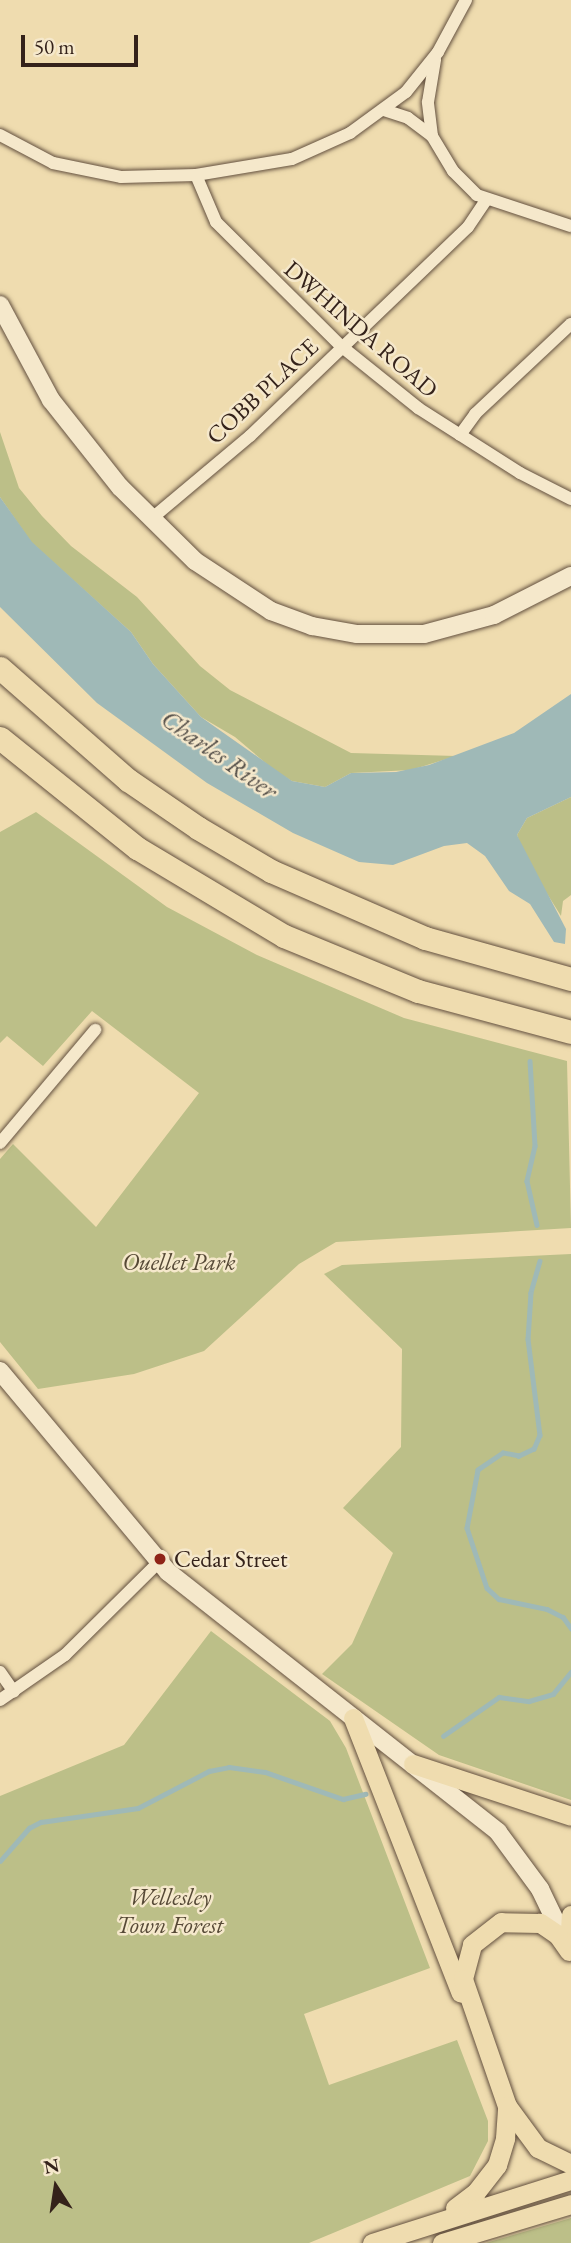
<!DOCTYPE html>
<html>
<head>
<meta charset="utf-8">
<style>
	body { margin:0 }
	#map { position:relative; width:571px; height:2243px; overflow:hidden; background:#efdcaf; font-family:"EB Garamond",serif }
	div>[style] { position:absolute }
	.green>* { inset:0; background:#bcbf88 }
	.water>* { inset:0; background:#9fb9b7 }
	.stream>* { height:4.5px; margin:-2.25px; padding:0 2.25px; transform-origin:2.25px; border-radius:2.25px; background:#9fb9b7 }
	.roads { filter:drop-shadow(0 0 2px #63503f) drop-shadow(0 0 2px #63503f) }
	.minor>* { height:12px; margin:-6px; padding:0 6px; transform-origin:6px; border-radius:6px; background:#f5e8cb }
	.secondary>* { height:18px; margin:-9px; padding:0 9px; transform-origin:9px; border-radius:9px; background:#f5e8cb }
	.trunk>* { height:19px; margin:-9.5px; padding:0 9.5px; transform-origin:9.5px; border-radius:9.5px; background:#efdcaf }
	.motorway>* { height:23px; margin:-11.5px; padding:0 11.5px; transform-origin:11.5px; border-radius:11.5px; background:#efdcaf }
	.dots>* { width:19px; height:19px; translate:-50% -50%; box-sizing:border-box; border:4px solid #f5e8cb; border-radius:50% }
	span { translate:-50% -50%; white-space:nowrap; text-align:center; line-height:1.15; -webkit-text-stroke:5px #f5e8cb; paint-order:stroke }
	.street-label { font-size:24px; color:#34221a }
	.park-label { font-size:24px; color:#564936; font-style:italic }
	.poi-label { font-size:24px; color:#34221a }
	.left { translate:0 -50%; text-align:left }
	.water-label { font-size:26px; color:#544f49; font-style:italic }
	.north { position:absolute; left:21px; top:2152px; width:70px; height:70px; -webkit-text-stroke:5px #f5e8cb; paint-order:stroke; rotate:348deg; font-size:19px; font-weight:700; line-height:28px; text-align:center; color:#34221a }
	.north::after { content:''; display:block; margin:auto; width:24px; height:32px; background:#34221a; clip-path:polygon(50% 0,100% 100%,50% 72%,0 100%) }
	.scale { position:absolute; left:21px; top:35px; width:117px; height:32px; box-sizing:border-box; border:4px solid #34221a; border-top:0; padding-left:9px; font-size:21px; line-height:24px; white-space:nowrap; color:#34221a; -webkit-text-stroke:5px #f5e8cb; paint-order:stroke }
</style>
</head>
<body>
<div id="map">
	<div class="green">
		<div style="clip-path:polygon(0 432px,19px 488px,42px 516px,71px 546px,137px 597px,200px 666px,230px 690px,351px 753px,456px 756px,411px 770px,351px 773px,325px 787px,292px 781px,275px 771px,235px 737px,201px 717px,153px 664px,131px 632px,31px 542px,0 497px)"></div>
		<div style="clip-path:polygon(571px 797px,571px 895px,563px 901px,561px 916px,526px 860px,517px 835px,527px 818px)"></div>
		<div style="clip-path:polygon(36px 812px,167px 907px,257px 955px,404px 1018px,567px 1061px,571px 1228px,336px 1242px,299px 1264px,204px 1351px,134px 1374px,38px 1389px,0 1342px,0 1159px,13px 1144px,96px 1227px,199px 1093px,92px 1011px,43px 1066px,7px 1036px,0 1043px,0 832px)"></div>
		<div style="clip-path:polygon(571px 1254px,571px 1800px,439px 1755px,322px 1674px,352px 1644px,393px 1553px,343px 1508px,401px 1447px,402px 1349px,324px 1274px,342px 1265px)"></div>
		<div style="clip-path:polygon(211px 1631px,330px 1721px,346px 1748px,430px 1968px,304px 2014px,329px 2085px,457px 2040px,488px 2121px,488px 2141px,470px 2176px,309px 2243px,0 2243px,0 1796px,124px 1745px)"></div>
		<div style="clip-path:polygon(571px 2218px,571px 2243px,486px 2243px,496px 2240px)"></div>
	</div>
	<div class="water">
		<div style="clip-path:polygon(0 497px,32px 542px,131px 632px,153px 664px,201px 717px,292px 781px,325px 787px,351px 773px,396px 772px,429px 765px,514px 733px,571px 694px,571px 797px,527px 818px,517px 835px,566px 929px,565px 944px,554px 942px,530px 904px,509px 891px,485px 856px,467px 843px,444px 846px,393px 865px,359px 862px,293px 833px,207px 783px,97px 703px,0 607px)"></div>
	</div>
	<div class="stream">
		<div style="left:530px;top:1061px;width:85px;rotate:86.6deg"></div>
		<div style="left:535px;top:1146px;width:36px;rotate:103deg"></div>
		<div style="left:527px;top:1181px;width:45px;rotate:77.2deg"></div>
		<div style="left:540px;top:1261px;width:33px;rotate:106deg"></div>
		<div style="left:531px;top:1293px;width:46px;rotate:93.7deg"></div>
		<div style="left:528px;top:1339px;width:97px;rotate:82.9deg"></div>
		<div style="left:540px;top:1435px;width:15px;rotate:113deg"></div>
		<div style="left:534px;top:1449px;width:17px;rotate:155deg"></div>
		<div style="left:519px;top:1456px;width:16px;rotate:-169deg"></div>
		<div style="left:503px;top:1453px;width:30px;rotate:146deg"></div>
		<div style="left:478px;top:1470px;width:59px;rotate:100.7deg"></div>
		<div style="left:467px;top:1528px;width:63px;rotate:71.6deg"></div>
		<div style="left:487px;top:1588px;width:16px;rotate:43deg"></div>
		<div style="left:499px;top:1599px;width:49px;rotate:11.8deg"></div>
		<div style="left:547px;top:1609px;width:18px;rotate:27deg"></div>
		<div style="left:563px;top:1617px;width:14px;rotate:54deg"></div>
		<div style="left:443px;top:1736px;width:68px;rotate:-34.9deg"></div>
		<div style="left:499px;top:1697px;width:30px;rotate:8deg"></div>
		<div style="left:529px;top:1701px;width:25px;rotate:-16deg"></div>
		<div style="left:553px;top:1694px;width:28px;rotate:-51deg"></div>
		<div style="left:0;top:1861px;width:44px;rotate:-48.7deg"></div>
		<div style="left:29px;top:1828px;width:13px;rotate:-27deg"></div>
		<div style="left:41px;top:1822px;width:98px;rotate:-8.2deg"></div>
		<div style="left:138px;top:1808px;width:80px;rotate:-27.5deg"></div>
		<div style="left:209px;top:1771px;width:20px;rotate:-11deg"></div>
		<div style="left:229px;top:1767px;width:36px;rotate:8deg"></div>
		<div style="left:265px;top:1772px;width:83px;rotate:19.1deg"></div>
		<div style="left:343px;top:1799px;width:23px;rotate:-13deg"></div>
	</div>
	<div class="roads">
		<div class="minor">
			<div style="left:384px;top:110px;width:25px;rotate:18deg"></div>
			<div style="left:408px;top:118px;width:30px;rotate:37deg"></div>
			<div style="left:432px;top:136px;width:41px;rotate:59deg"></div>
			<div style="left:453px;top:171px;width:34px;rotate:45deg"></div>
			<div style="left:477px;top:195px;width:99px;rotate:18.3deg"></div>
			<div style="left:0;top:135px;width:60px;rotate:27.8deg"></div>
			<div style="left:53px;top:163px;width:69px;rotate:11.6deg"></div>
			<div style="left:121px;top:177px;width:75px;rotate:-1.5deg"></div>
			<div style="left:196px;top:175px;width:97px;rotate:-9.5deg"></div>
			<div style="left:292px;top:159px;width:64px;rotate:-24.1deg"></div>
			<div style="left:350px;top:133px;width:69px;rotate:-36.2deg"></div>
			<div style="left:406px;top:92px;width:51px;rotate:-51.3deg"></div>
			<div style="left:438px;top:52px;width:59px;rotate:-61.7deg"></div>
			<div style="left:432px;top:136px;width:34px;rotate:-97deg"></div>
			<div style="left:428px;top:102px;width:43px;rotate:-80.5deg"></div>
			<div style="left:196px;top:175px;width:51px;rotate:66.9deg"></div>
			<div style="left:216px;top:222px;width:176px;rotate:44.8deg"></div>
			<div style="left:341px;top:346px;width:99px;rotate:38.8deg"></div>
			<div style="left:418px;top:408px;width:121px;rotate:32.5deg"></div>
			<div style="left:520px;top:473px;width:57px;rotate:27deg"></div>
			<div style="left:460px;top:435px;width:26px;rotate:-54deg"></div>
			<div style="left:475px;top:414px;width:132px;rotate:-43.2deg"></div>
			<div style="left:151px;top:519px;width:129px;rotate:-40deg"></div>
			<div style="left:250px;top:436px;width:302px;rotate:-43.8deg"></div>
			<div style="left:468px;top:227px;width:32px;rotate:-56deg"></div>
			<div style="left:0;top:1143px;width:148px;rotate:-49.9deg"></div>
			<div style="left:0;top:1672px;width:24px;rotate:55deg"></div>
			<div style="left:0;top:1700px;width:79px;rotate:-34.7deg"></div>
			<div style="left:65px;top:1655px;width:131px;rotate:-44.7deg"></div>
		</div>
		<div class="secondary">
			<div style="left:0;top:305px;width:108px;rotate:61.8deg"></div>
			<div style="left:51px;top:400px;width:111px;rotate:51.6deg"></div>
			<div style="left:120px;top:487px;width:105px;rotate:44.6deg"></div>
			<div style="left:195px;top:561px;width:91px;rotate:33.3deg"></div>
			<div style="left:271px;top:611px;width:44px;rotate:20.1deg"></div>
			<div style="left:312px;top:626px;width:46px;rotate:10.1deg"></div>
			<div style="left:357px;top:634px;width:67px"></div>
			<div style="left:424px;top:634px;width:73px;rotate:-15.2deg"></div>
			<div style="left:494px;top:615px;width:86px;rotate:-26.9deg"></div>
			<div style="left:0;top:1371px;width:262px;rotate:50.1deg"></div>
			<div style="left:168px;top:1572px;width:420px;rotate:38.2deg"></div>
			<div style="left:498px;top:1832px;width:71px;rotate:53.6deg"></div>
			<div style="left:540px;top:1889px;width:60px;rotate:64.3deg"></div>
		</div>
		<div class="trunk">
			<div style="left:353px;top:1718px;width:295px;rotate:68.6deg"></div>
			<div style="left:413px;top:1764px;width:166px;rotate:18.2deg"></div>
			<div style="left:569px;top:1950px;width:35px;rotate:-87deg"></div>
			<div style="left:569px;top:1951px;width:19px;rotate:-125deg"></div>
			<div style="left:558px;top:1935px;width:22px;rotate:-146deg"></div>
			<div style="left:540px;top:1923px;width:39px;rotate:-179deg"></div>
			<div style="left:501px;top:1922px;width:37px;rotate:142deg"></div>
			<div style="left:472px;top:1945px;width:35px;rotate:105deg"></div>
			<div style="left:463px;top:1979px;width:134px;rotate:70.9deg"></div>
			<div style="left:507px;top:2106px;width:52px;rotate:53.6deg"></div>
			<div style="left:538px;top:2148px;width:37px;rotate:26deg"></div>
			<div style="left:455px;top:2208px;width:26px;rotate:-37deg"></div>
			<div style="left:476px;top:2192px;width:34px;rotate:-52deg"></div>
			<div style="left:497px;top:2165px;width:28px;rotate:-73deg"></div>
			<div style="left:505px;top:2138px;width:32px;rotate:-86deg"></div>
			<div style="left:372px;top:2243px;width:209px;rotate:-17.6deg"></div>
			<div style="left:442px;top:2243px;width:135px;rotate:-16.8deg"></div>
		</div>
		<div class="motorway">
			<div style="left:0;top:668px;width:170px;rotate:41.2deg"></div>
			<div style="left:128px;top:780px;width:85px;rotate:34.4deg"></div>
			<div style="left:198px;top:828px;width:85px;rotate:30.5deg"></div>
			<div style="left:271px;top:871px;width:168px;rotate:23.5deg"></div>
			<div style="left:425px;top:938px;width:152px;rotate:15.7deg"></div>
			<div style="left:0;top:738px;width:176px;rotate:38.8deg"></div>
			<div style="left:137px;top:848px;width:171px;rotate:30.9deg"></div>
			<div style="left:284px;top:936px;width:145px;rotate:22.3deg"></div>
			<div style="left:418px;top:991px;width:158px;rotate:15deg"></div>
		</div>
	</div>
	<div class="dots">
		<div style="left:160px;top:1559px;background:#8f2418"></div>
	</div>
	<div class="street-label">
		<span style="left:361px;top:329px;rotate:41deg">DWHINDA ROAD</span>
		<span style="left:262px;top:391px;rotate:-43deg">COBB PLACE</span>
	</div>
	<div class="park-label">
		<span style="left:179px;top:1262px">Ouellet Park</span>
		<span style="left:170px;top:1911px">Wellesley<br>Town Forest</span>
	</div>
	<div class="poi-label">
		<span class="left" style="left:174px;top:1559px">Cedar Street</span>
	</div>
	<div class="water-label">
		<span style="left:219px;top:755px;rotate:35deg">Charles River</span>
	</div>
	<div class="north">N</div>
	<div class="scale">50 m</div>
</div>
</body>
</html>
